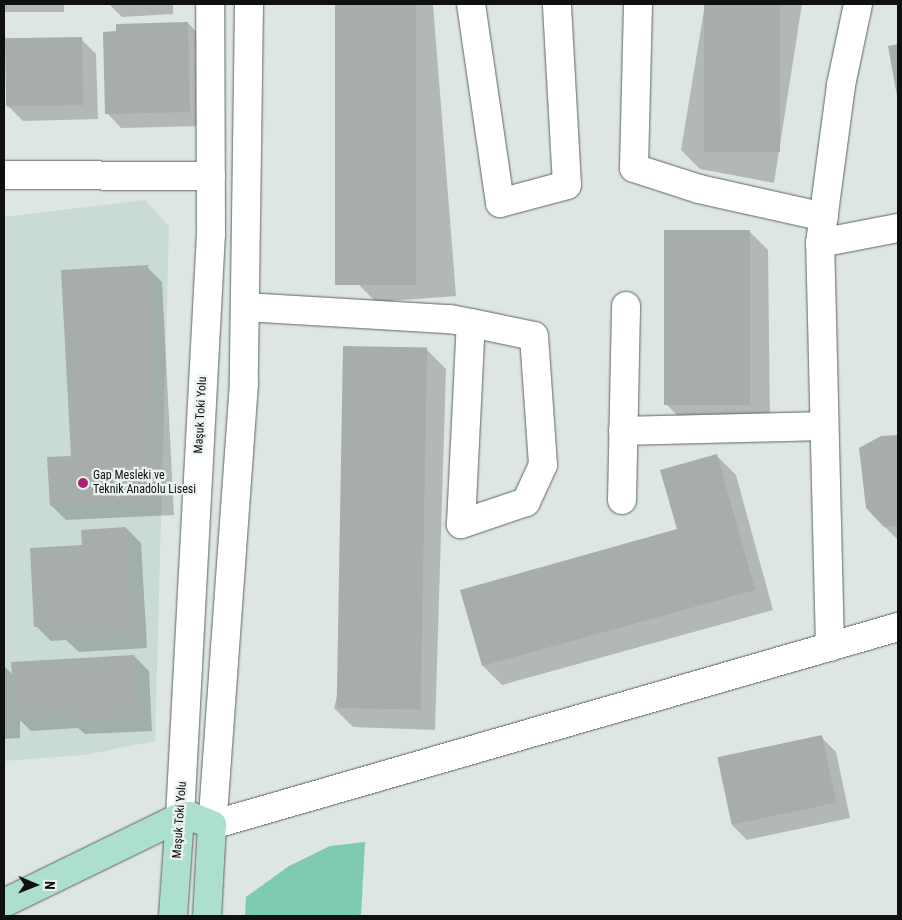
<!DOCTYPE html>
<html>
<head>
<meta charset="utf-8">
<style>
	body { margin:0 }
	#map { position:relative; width:902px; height:920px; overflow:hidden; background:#dee6e3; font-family:"Roboto Condensed",sans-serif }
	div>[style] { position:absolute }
	.built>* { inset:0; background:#cadad4 }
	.green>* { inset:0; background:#7ecbb1 }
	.shadow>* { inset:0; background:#0003; transform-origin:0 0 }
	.building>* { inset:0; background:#a6adaa; transform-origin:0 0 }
	.roads { filter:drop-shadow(0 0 1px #5e6562) drop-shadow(0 0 1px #5e6562) }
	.minor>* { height:28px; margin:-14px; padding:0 14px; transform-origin:14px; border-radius:14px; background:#fff }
	.major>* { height:28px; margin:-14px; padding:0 14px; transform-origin:14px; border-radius:14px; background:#acdfce }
	.dots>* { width:14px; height:14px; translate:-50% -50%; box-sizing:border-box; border:2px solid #ebf3f0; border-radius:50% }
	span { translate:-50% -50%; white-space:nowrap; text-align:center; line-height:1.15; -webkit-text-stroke:4.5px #ebf3f0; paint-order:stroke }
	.street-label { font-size:12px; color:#0f1110 }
	.poi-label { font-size:12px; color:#0f1110 }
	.left { translate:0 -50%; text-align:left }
	.frame { position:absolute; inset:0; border:5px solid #0f1110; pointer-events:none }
	.north { position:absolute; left:10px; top:860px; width:50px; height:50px; -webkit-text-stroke:4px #ebf3f0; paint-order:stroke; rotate:91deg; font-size:14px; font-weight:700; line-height:20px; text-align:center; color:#0f1110 }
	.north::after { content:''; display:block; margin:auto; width:18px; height:22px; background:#0f1110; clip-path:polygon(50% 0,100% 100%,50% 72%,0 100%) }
</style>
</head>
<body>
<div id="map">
	<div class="built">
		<div style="clip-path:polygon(145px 200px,169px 226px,155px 741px,84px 755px,4px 761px,4px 217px)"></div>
	</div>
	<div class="green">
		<div style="clip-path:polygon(365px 842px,361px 916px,245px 916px,246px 897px,289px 866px,330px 846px)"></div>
	</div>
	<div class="shadow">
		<div style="left:4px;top:4px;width:60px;height:8px"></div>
		<div style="clip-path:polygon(109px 4px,173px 4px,173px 14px,122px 17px)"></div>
		<div style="clip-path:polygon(336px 4px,433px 4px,456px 296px,376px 302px,357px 283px)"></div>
		<div style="clip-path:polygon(705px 4px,802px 4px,774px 183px,700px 169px,681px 150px)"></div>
		<div style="clip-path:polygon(188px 23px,202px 38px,204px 126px,121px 128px,107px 113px)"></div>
		<div style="clip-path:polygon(81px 39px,96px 54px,98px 119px,23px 121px,8px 106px)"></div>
		<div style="clip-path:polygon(749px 231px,768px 250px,770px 420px,686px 424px,666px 404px)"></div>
		<div style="clip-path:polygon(147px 267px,162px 282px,174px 515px,66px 520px,51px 505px)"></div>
		<div style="clip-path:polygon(426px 349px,446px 369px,435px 730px,353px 727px,334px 708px)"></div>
		<div style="clip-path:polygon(882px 437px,898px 437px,898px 540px,885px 527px)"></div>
		<div style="clip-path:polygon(717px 456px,736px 475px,773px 610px,502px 685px,483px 666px,678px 530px)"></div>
		<div style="clip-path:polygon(126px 528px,141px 543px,147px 648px,79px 652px,66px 640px,51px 641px,36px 626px,83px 546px)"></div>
		<div style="clip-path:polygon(134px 656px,149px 671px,152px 731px,85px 734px,78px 728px,31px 731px,20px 720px,20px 738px,4px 739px,4px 666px,13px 675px)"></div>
		<div style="clip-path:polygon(821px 737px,836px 752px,850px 818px,747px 840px,732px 825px)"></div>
	</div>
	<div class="building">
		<div style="left:335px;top:4px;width:81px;height:281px"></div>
		<div style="left:704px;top:4px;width:76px;height:148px"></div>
		<div style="clip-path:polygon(188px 22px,190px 112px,105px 114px,103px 32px,116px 31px,116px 24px)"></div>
		<div style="left:82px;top:37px;width:68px;height:77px;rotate:89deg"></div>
		<div style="clip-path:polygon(898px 44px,898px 96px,897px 96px,888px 46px)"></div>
		<div style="left:664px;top:230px;width:86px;height:175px"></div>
		<div style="clip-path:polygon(148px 265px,159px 500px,50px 506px,47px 457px,71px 456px,61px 270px)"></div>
		<div style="left:343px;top:346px;width:84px;height:362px;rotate:1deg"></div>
		<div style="clip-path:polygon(898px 435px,898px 526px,884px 527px,866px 508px,859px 448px,881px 436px)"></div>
		<div style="clip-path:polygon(717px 454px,755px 590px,482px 666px,460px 590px,677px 529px,660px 470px)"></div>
		<div style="clip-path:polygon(126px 527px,133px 633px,62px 638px,61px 625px,34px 627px,30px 548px,82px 545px,81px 530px)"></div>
		<div style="clip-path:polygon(134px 655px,138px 716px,69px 720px,71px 713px,15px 717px,11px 662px)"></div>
		<div style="left:822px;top:735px;width:69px;height:107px;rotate:78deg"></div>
	</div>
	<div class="roads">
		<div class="minor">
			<div style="left:249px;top:4px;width:379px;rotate:90.8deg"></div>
			<div style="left:244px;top:383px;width:443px;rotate:94.1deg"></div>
			<div style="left:212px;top:825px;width:714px;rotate:-16.1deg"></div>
			<div style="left:471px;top:4px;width:201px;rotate:81.7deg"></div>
			<div style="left:500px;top:203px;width:69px;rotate:-15deg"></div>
			<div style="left:567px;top:185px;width:181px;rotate:-93.2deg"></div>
			<div style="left:638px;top:4px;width:164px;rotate:91.4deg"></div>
			<div style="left:634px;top:168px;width:68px;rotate:17.9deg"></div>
			<div style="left:699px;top:189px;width:128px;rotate:12.6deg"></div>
			<div style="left:4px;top:175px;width:207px;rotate:0.3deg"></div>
			<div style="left:820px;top:243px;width:79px;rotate:-10.9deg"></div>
			<div style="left:245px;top:307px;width:205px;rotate:3.4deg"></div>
			<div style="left:450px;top:319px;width:21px;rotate:11deg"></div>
			<div style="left:471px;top:323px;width:64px;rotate:11.7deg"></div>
			<div style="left:534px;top:336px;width:129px;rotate:86deg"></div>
			<div style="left:543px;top:465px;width:41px;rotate:114.7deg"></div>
			<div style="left:526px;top:502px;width:69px;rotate:161.3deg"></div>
			<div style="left:461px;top:524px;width:201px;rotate:-87.2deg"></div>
			<div style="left:623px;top:431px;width:201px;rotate:-1.4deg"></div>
			<div style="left:622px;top:500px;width:194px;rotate:-88.8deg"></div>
			<div style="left:830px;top:647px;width:404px;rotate:-91.4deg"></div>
			<div style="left:820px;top:243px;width:159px;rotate:-82.4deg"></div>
			<div style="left:841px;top:85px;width:83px;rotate:-78.1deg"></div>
			<div style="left:180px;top:817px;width:584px;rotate:-86.96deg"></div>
			<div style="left:211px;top:234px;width:230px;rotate:-90.2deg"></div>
		</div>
		<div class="major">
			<div style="left:4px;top:903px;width:196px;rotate:-26deg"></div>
			<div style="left:180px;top:817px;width:10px;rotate:-6deg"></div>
			<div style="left:190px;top:816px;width:24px;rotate:22deg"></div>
			<div style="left:212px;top:825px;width:91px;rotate:93.1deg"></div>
			<div style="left:173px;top:916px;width:99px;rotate:-86deg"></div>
		</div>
	</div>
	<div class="dots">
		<div style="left:83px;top:483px;background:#a72471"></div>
	</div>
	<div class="street-label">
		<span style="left:201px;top:415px;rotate:-87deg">Maşuk Toki Yolu</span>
		<span style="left:180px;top:820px;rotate:-86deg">Maşuk Toki Yolu</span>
	</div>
	<div class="poi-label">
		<span class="left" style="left:93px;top:483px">Gap Mesleki ve<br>Teknik Anadolu Lisesi</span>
	</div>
	<div class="frame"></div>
	<div class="north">N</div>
</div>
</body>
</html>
